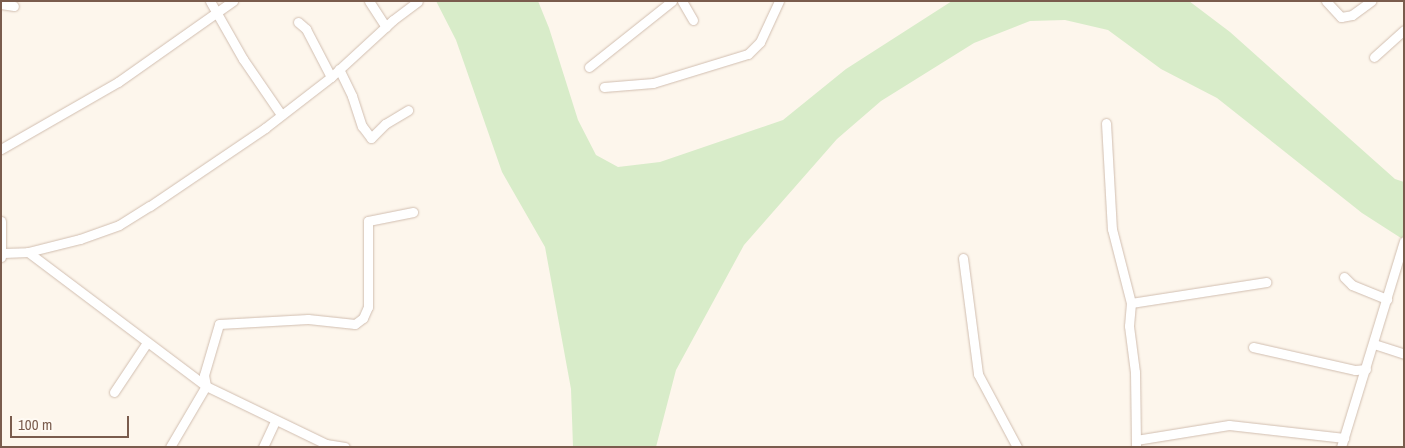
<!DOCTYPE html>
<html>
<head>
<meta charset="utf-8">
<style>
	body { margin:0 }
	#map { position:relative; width:1405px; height:448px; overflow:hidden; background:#fdf6ec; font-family:"Archivo Narrow",sans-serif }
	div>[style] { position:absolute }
	.green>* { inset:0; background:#d8ecc9 }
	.roads { filter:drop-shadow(0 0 1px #d1beb0) drop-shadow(0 0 1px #d1beb0) }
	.minor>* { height:9px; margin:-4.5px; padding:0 4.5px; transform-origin:4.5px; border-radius:4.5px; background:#fff }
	span { translate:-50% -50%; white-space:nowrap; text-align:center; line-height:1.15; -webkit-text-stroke:4.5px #fffaf3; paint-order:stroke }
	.frame { position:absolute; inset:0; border:2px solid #7a5c4d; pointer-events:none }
	.scale { position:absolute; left:10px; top:416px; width:119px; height:22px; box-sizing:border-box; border:2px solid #7a5c4d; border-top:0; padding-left:6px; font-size:15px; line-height:18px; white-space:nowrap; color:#7a5c4d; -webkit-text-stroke:4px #fffaf3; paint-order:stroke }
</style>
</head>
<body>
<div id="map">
	<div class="green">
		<div style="clip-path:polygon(436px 1px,538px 1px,549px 28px,578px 120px,596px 155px,618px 167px,660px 162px,783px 120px,846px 69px,952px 1px,1189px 1px,1230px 32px,1395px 179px,1404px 182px,1404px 240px,1362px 213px,1217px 98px,1161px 69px,1108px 30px,1065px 20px,1030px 21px,974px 43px,881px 101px,837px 139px,744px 245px,676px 370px,656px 447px,573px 447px,571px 389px,545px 247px,502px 172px,456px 40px)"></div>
	</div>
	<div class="roads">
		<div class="minor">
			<div style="left:210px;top:1px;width:67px;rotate:60.4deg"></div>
			<div style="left:243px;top:59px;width:65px;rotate:55.6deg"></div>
			<div style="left:369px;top:1px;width:31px;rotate:57deg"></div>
			<div style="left:682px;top:1px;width:22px;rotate:60deg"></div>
			<div style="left:1326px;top:1px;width:22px;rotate:47deg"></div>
			<div style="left:1341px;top:17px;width:11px;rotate:-10deg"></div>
			<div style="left:1352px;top:15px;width:24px;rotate:-36deg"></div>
			<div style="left:1px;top:4px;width:13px;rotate:9deg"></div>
			<div style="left:298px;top:22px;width:11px;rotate:41deg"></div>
			<div style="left:306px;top:29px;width:54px;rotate:62.5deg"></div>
			<div style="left:1374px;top:57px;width:40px;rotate:-42deg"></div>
			<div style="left:589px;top:67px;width:106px;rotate:-38.5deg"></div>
			<div style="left:339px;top:69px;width:30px;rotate:64deg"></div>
			<div style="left:352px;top:96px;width:32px;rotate:72deg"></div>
			<div style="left:362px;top:126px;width:15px;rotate:53deg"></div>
			<div style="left:371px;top:138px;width:20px;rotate:-45deg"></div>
			<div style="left:385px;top:124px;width:27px;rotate:-31deg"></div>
			<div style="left:604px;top:87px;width:49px;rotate:-4.7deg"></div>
			<div style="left:653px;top:83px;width:99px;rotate:-17deg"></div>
			<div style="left:748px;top:54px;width:17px;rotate:-45deg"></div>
			<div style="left:760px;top:42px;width:45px;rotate:-65.1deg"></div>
			<div style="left:1106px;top:123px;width:106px;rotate:86.8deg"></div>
			<div style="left:1112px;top:229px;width:76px;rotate:75.6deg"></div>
			<div style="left:1131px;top:303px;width:23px;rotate:95deg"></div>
			<div style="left:1129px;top:326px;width:46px;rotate:82.6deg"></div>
			<div style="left:1135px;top:372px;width:75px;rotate:89.2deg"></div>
			<div style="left:1px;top:149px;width:135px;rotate:-29.8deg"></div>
			<div style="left:118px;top:82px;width:141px;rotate:-35.2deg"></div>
			<div style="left:1px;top:221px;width:36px;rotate:90deg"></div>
			<div style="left:28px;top:252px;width:223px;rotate:37deg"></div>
			<div style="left:206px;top:386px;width:133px;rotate:25.8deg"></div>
			<div style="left:326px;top:444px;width:19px;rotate:9deg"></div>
			<div style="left:3px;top:253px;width:25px;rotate:-2deg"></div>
			<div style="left:28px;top:252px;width:54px;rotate:-14deg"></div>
			<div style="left:80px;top:239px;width:41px;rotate:-19.7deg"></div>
			<div style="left:119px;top:225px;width:36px;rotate:-32deg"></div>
			<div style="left:150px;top:206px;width:139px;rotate:-34.1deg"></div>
			<div style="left:265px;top:128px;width:83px;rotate:-37.7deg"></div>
			<div style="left:331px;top:77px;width:84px;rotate:-42.6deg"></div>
			<div style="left:393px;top:20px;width:31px;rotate:-37deg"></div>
			<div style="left:963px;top:258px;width:117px;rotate:82.6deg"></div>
			<div style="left:978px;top:374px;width:83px;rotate:61.9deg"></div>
			<div style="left:1344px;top:277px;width:11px;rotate:45deg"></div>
			<div style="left:1352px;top:285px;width:38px;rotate:22deg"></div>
			<div style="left:1131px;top:303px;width:137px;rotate:-8.8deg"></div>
			<div style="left:1374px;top:344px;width:32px;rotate:18deg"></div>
			<div style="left:1253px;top:347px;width:105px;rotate:12.7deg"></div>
			<div style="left:1355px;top:370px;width:11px;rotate:-5deg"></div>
			<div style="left:114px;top:392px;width:58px;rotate:-56.3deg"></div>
			<div style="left:1136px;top:440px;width:94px;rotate:-9.2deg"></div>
			<div style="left:1229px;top:425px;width:116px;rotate:6.4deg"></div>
			<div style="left:170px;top:447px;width:71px;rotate:-59.5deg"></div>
			<div style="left:206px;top:386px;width:11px;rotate:-100deg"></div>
			<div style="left:204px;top:375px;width:53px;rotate:-73.6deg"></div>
			<div style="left:219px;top:324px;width:89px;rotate:-3.2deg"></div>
			<div style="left:308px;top:319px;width:47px;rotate:6.1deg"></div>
			<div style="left:355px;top:324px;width:10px;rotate:-37deg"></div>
			<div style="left:363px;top:318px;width:12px;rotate:-66deg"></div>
			<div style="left:368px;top:307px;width:86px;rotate:-90deg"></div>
			<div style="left:368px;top:221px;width:46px;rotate:-11.3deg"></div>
			<div style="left:263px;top:447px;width:29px;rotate:-65deg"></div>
			<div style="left:1341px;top:447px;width:215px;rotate:-73deg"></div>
		</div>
	</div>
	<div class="frame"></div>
	<div class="scale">100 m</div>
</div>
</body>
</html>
